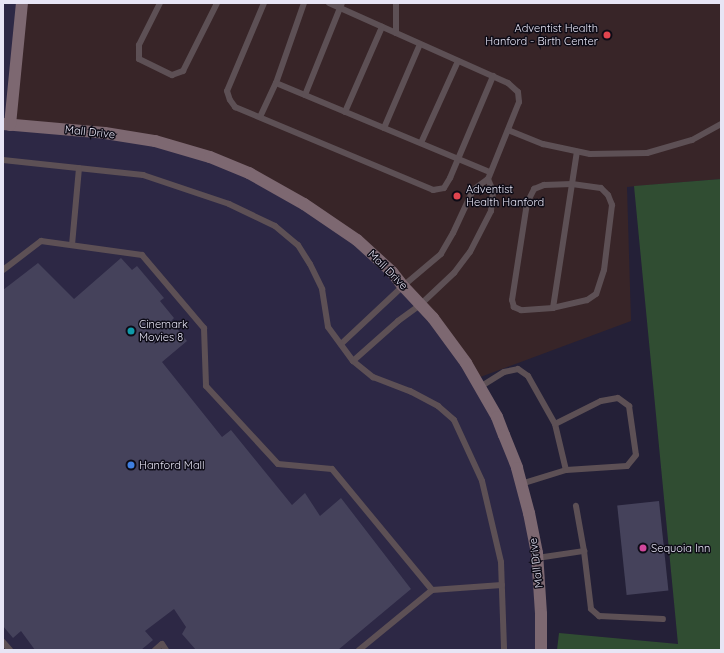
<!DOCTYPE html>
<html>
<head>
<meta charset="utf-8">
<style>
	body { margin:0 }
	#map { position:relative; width:724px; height:653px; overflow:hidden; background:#242037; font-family:Quicksand,sans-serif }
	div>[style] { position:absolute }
	.built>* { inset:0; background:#2d2845 }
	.medical>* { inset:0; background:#382528 }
	.green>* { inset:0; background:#304d32 }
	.building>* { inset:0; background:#45425b; transform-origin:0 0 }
	.lane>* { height:6px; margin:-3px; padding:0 3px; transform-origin:3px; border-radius:3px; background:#5d5055 }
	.secondary>* { height:12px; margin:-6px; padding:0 6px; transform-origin:6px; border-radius:6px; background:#7d6871 }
	.dots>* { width:11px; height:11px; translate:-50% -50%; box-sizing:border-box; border:2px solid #0d0b16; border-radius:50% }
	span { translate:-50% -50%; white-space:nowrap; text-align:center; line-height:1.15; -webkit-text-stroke:3px #0d0b16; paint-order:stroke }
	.poi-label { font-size:11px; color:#e7e5f5 }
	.right { translate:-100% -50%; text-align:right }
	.left { translate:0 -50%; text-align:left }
	.street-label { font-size:11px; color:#e7e5f5 }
	.frame { position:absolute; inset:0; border:4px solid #e7e5f5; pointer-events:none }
</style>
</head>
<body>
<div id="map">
	<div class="built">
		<div style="clip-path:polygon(3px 3px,286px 3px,392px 272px,480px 387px,529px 513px,541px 650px,3px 650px)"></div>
	</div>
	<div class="medical">
		<div style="clip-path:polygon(22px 3px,721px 3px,721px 179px,627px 187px,631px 321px,475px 379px,392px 272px,304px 204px,183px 149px,10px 125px)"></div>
	</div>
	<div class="green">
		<div style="clip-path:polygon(721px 179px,721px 650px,557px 650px,559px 633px,678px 644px,634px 186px)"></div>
	</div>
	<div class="building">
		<div style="clip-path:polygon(121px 258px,132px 270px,137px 266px,164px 298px,160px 301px,174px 318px,171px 321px,187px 341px,162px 362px,222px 437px,231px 430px,292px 505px,305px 493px,320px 516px,341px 498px,411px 589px,338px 650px,196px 650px,182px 634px,186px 627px,174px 609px,145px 631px,153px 640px,141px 650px,35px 650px,21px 631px,13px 638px,3px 626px,3px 290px,38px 263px,74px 299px)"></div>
		<div style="left:659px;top:501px;width:90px;height:42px;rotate:84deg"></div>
	</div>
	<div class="lane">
		<div style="left:160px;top:3px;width:47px;rotate:116.6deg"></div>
		<div style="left:139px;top:45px;width:14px;rotate:90deg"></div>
		<div style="left:139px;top:59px;width:37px;rotate:26deg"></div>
		<div style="left:172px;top:75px;width:12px;rotate:-20deg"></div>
		<div style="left:183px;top:71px;width:76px;rotate:-63.4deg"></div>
		<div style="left:264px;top:3px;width:95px;rotate:112.8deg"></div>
		<div style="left:227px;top:91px;width:9px;rotate:72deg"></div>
		<div style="left:230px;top:100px;width:9px;rotate:54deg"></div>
		<div style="left:235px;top:107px;width:215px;rotate:22.7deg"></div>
		<div style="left:433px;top:190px;width:11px;rotate:-10deg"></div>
		<div style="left:444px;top:188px;width:12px;rotate:-59deg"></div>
		<div style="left:450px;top:178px;width:111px;rotate:-67.1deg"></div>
		<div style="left:304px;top:3px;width:85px;rotate:109.3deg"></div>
		<div style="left:276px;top:83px;width:232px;rotate:22.6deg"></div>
		<div style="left:329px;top:3px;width:196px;rotate:24.1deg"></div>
		<div style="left:508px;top:83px;width:13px;rotate:42deg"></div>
		<div style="left:518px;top:92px;width:10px;rotate:84deg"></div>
		<div style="left:519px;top:102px;width:83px;rotate:111.9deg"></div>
		<div style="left:488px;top:179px;width:19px;rotate:144deg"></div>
		<div style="left:473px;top:190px;width:47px;rotate:114.9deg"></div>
		<div style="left:453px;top:233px;width:24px;rotate:120deg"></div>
		<div style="left:441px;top:254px;width:50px;rotate:139.9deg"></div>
		<div style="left:403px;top:286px;width:85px;rotate:136.9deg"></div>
		<div style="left:396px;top:33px;width:30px;rotate:-90deg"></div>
		<div style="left:305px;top:95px;width:99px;rotate:-68.1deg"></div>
		<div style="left:345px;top:112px;width:93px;rotate:-66.5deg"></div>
		<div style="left:260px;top:117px;width:38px;rotate:-65deg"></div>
		<div style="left:384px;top:128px;width:91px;rotate:-66.8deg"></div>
		<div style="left:508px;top:130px;width:38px;rotate:22deg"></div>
		<div style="left:543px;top:144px;width:48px;rotate:12deg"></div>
		<div style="left:590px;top:154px;width:57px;rotate:-1deg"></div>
		<div style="left:647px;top:153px;width:47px;rotate:-16.1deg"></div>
		<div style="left:692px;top:140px;width:33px;rotate:-29deg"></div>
		<div style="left:421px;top:143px;width:90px;rotate:-65.7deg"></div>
		<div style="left:3px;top:160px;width:141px;rotate:6.1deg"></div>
		<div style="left:143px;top:175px;width:91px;rotate:18.6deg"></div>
		<div style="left:229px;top:204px;width:51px;rotate:25.6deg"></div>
		<div style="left:275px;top:226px;width:30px;rotate:40deg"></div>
		<div style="left:298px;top:245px;width:22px;rotate:58deg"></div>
		<div style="left:310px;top:264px;width:28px;rotate:64deg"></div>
		<div style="left:322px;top:289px;width:38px;rotate:81deg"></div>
		<div style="left:328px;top:327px;width:42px;rotate:53.7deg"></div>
		<div style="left:353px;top:361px;width:26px;rotate:39deg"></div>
		<div style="left:373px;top:377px;width:40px;rotate:21deg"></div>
		<div style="left:410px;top:391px;width:32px;rotate:28deg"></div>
		<div style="left:438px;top:406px;width:21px;rotate:41deg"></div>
		<div style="left:454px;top:420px;width:67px;rotate:65.3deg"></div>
		<div style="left:482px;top:481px;width:83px;rotate:76.8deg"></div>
		<div style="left:501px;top:562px;width:88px;rotate:88deg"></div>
		<div style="left:572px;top:184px;width:29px;rotate:8deg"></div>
		<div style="left:601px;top:188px;width:10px;rotate:45deg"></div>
		<div style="left:608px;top:195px;width:11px;rotate:68deg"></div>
		<div style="left:612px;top:205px;width:65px;rotate:97deg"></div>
		<div style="left:604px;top:270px;width:25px;rotate:108deg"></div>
		<div style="left:596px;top:294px;width:11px;rotate:146deg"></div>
		<div style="left:587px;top:300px;width:35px;rotate:167deg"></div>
		<div style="left:553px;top:308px;width:32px;rotate:176deg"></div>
		<div style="left:521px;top:310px;width:8px;rotate:-157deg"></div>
		<div style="left:514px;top:307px;width:7px;rotate:-106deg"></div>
		<div style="left:512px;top:300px;width:98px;rotate:-81.2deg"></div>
		<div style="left:527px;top:203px;width:16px;rotate:-63deg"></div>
		<div style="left:534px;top:189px;width:11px;rotate:-22deg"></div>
		<div style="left:544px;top:185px;width:28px;rotate:-2deg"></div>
		<div style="left:72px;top:245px;width:77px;rotate:-84.8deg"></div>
		<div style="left:3px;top:270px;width:48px;rotate:-37.3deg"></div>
		<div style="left:41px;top:241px;width:102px;rotate:7.9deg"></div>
		<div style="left:142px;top:255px;width:96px;rotate:49.7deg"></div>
		<div style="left:204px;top:328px;width:58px;rotate:88deg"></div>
		<div style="left:206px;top:386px;width:106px;rotate:47.3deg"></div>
		<div style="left:278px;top:464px;width:54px;rotate:5.3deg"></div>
		<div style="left:332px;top:469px;width:157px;rotate:50.4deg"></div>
		<div style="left:553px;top:308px;width:158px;rotate:-81.3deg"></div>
		<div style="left:353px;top:361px;width:60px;rotate:-41.6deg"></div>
		<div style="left:398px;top:321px;width:27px;rotate:-36deg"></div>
		<div style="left:420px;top:305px;width:47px;rotate:-43.3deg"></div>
		<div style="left:454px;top:273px;width:26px;rotate:-53deg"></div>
		<div style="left:470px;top:252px;width:46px;rotate:-62.9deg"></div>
		<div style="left:491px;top:211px;width:20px;rotate:-84deg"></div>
		<div style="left:493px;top:191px;width:13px;rotate:-113deg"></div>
		<div style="left:480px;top:387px;width:28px;rotate:-32deg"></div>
		<div style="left:504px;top:372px;width:14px;rotate:-12deg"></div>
		<div style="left:518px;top:369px;width:12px;rotate:35deg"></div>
		<div style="left:528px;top:376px;width:55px;rotate:60.6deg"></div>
		<div style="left:555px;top:424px;width:47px;rotate:76.6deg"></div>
		<div style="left:566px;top:470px;width:47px;rotate:162.7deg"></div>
		<div style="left:555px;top:424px;width:51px;rotate:-26.6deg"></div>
		<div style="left:601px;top:401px;width:17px;rotate:-10deg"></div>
		<div style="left:618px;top:398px;width:14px;rotate:36deg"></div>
		<div style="left:629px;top:406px;width:49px;rotate:81.9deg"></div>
		<div style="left:636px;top:455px;width:14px;rotate:129deg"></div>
		<div style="left:627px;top:466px;width:61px;rotate:176.2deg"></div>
		<div style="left:584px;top:551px;width:58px;rotate:83.1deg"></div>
		<div style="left:591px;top:609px;width:11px;rotate:41deg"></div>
		<div style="left:599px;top:616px;width:64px;rotate:2.7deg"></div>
		<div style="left:537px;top:558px;width:48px;rotate:-8.5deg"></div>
		<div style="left:584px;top:551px;width:46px;rotate:-100.1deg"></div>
		<div style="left:3px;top:642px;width:11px;rotate:49deg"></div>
		<div style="left:155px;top:650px;width:9px;rotate:-41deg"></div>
		<div style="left:162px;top:644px;width:7px;rotate:56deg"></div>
		<div style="left:359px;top:650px;width:94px;rotate:-39.4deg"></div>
		<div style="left:432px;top:590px;width:70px;rotate:-4.1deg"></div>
	</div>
	<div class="secondary">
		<div style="left:3px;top:124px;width:102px;rotate:5deg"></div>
		<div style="left:105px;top:133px;width:51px;rotate:9.1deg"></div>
		<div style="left:155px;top:141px;width:57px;rotate:16.2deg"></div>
		<div style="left:210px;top:157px;width:42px;rotate:22.3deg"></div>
		<div style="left:249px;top:173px;width:63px;rotate:29.4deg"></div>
		<div style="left:304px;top:204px;width:64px;rotate:34.2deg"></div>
		<div style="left:357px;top:240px;width:47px;rotate:42.4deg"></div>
		<div style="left:392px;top:272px;width:18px;rotate:52deg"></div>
		<div style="left:403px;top:286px;width:44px;rotate:46.8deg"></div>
		<div style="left:433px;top:318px;width:56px;rotate:53.7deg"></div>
		<div style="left:466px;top:363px;width:62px;rotate:60.1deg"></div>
		<div style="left:497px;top:417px;width:19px;rotate:69deg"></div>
		<div style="left:504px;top:435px;width:35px;rotate:68deg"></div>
		<div style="left:517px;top:468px;width:47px;rotate:75.1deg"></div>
		<div style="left:529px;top:513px;width:41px;rotate:78.7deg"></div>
		<div style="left:537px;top:553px;width:61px;rotate:86.2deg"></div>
		<div style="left:541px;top:614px;width:36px;rotate:90deg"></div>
		<div style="left:10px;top:125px;width:123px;rotate:-84.4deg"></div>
	</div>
	<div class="dots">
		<div style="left:607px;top:35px;background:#e0444e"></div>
		<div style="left:457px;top:196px;background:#e0444e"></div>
		<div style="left:131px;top:331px;background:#0f9aa8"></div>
		<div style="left:131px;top:465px;background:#3f7fe0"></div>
		<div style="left:643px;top:548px;background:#d1479c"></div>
	</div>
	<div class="poi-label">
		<span class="right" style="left:598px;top:35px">Adventist Health<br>Hanford - Birth Center</span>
		<span class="left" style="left:466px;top:196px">Adventist<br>Health Hanford</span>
		<span class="left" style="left:139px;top:331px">Cinemark<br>Movies 8</span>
		<span class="left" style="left:139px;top:465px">Hanford Mall</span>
		<span class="left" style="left:651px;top:548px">Sequoia Inn</span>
	</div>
	<div class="street-label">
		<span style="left:90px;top:132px;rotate:6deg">Mall Drive</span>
		<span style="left:388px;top:270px;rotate:45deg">Mall Drive</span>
		<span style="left:536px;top:563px;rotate:-97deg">Mall Drive</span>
	</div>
	<div class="frame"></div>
</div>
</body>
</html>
